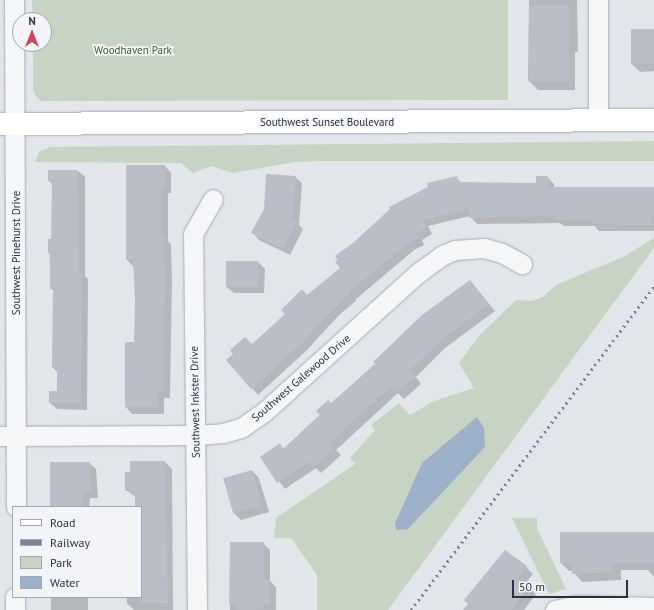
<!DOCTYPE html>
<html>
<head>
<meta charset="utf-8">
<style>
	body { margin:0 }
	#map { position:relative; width:654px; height:610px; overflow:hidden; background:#e2e5ea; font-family:"PT Sans",sans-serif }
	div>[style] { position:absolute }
	.green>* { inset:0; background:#c7d4c3 }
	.water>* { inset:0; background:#9db2ca }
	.shadow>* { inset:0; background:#0003; transform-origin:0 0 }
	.building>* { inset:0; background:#b9bec7; transform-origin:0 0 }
	.roads { filter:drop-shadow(0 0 1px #a7acb4) drop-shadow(0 0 1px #a7acb4) }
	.minor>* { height:19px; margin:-9.5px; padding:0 9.5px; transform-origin:9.5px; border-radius:9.5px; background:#f5f6f8 }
	.major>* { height:22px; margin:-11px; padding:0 11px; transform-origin:11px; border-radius:11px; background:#fff }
	.rail>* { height:3px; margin-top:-1.5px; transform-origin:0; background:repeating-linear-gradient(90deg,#7b8494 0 2px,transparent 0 6px) }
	span { translate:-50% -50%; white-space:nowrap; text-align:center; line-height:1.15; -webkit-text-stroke:3.5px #f2f4f7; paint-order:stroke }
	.park-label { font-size:11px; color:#3e5e37 }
	.street-label { font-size:11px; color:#2a3242 }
	.legend { position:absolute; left:12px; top:506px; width:130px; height:92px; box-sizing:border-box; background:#f2f4f7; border:1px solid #a2a6af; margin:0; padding:5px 7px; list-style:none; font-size:12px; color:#2a3242 }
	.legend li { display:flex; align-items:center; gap:8px; height:20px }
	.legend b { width:20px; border:1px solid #a2a6af }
	.north { position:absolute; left:12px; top:12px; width:40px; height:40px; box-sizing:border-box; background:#f2f4f7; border:1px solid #a2a6af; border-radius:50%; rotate:0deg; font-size:11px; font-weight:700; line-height:16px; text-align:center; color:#2a3242 }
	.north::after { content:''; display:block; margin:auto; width:14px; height:18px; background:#cd4959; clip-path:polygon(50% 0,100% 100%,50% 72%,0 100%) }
	.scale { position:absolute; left:512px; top:580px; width:116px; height:18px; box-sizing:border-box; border:2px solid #2a3242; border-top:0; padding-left:5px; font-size:12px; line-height:14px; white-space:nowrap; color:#2a3242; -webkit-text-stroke:3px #f2f4f7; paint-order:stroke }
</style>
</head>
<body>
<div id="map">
	<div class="green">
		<div style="clip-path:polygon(32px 0,508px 0,508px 100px,42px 101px,37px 98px,33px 89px,33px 44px,44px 44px,44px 20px,33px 20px)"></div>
		<div style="clip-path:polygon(654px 141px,654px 161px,320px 161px,295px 162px,233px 173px,211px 166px,193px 173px,181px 163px,35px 162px,39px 152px,50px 147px)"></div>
		<div style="clip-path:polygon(654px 238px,654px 248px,388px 610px,317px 610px,317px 575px,291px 538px,274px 538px,276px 518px,355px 464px,350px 458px,375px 430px,371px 425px,399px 403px,410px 415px,434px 401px,474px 388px,459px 363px,478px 337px,516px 300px,532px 301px,543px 297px,556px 285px,623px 257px)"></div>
		<div style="clip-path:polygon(512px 518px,537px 518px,537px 528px,566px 589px,549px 594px)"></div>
	</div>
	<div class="water">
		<div style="clip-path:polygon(477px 417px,484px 428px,485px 447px,408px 529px,396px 530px,395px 523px,422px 463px)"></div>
	</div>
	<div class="shadow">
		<div style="clip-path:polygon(529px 0,577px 0,578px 52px,575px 52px,575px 90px,538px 90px,528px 80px)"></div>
		<div style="clip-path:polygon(654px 30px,654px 71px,640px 72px,632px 64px)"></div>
		<div style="clip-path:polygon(165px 166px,171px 173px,171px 193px,168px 193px,168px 241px,171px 244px,172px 280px,170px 398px,164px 398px,164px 414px,132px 414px,126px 407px,135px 343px,136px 300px,134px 267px,127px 260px)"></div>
		<div style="clip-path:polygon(78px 171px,85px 177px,85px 276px,88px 279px,87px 410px,57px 409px,50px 403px,58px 392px,58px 373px,53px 367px,54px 291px,51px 288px,49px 240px,52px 240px,53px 185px,49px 181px)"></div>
		<div style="clip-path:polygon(295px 177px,302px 183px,299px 225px,303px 229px,290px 255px,259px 240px,253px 233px)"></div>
		<div style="clip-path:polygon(547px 177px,554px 184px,554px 188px,654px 188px,654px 231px,599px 231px,595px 226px,564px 226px,560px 223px,477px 224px,470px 216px,428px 226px,432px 234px,422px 240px,424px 245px,414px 250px,355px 300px,356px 301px,340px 314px,307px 350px,258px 395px,228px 360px,252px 345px,307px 296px,456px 178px,462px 183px,537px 184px)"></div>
		<div style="clip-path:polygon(258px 262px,265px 269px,264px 293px,234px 293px,227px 287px)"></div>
		<div style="clip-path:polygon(470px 281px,495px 311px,445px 348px,416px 377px,421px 384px,404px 399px,398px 393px,336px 450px,341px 455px,321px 473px,316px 468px,285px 489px,261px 457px,279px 445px,284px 449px,331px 404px)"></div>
		<div style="clip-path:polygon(165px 462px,172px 469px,173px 610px,134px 610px,127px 603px,127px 597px,141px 597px,141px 507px,136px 507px,136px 497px,126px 490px,131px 473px)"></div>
		<div style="clip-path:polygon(89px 463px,96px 469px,98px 498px,90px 498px,89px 507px,51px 507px)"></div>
		<div style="clip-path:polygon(252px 471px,259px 478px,269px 512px,241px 520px,234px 513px)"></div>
		<div style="clip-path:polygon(654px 534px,654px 577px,648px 570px,621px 570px,621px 580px,582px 582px,573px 571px,569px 571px,561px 563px)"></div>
		<div style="clip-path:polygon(231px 543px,264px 544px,270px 550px,270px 581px,276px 587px,276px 610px,230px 610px)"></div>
		<div style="clip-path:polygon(526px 567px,533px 574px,525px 584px,536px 594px,524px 610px,465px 610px)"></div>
		<div style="left:51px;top:597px;width:37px;height:13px"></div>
	</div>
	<div class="building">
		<div style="left:529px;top:6px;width:40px;height:75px"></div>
		<div style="left:631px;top:29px;width:23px;height:35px"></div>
		<div style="clip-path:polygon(126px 165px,165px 165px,165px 187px,161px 187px,161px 236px,164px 236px,165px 273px,164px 391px,158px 391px,158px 407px,125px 407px,125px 342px,134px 342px,135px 300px,133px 260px,126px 260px)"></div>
		<div style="clip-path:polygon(48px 170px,78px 170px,79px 272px,82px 272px,81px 403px,49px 403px,49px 391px,57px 391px,57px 368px,52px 368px,53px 289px,50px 289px,50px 253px,48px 253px,48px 239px,51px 239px,52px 181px,48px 181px)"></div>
		<div style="clip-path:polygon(266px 174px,296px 176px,293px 219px,297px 221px,283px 249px,251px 233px,264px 209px)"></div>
		<div style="clip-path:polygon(457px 176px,458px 182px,536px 183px,536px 176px,548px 176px,548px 187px,654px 187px,654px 216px,652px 216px,652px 225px,592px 224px,592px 220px,556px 220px,556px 216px,469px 218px,469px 209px,422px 220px,426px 228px,416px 233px,418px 238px,407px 244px,349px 292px,350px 294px,334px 308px,301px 344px,251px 389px,226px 360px,233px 354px,230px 350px,245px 337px,252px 344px,285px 314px,281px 310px,302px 289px,307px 295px,340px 268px,335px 262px,338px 260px,335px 256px,353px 243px,390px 209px,389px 207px,428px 187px,427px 183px)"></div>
		<div style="left:226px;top:261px;width:32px;height:26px"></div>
		<div style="clip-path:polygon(470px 280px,489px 304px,439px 342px,410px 370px,416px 376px,397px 392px,391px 387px,356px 418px,330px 443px,335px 448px,314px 467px,309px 462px,277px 483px,260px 457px,280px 443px,283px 449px,320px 415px,316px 411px,328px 400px,331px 403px,375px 364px,373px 362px,422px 315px)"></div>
		<div style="clip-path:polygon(130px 461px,165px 461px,168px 603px,141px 603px,141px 507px,135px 507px,135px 491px,125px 491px,125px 472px,130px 472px)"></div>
		<div style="clip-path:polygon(50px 462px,89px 462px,92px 492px,83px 492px,83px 507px,50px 507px)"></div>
		<div style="left:252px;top:470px;width:37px;height:30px;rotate:74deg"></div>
		<div style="clip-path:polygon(560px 532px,654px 532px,654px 563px,613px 563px,613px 572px,572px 574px,572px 563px,560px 563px)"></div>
		<div style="clip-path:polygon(230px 542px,264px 542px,264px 579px,270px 579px,270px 604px,263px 604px,263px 609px,236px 609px,236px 604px,229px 604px)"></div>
		<div style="clip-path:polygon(505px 550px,527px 566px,518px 578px,530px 586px,512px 610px,463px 610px,468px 604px,464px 600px)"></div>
	</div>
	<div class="roads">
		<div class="minor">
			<div style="left:14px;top:0;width:507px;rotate:89.77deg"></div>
			<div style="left:598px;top:120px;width:120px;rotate:-90deg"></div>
			<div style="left:0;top:436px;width:196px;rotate:-0.3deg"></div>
			<div style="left:196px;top:435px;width:27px;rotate:-4deg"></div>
			<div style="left:223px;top:433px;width:19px;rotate:-16deg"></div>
			<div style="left:241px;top:428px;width:28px;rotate:-35deg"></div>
			<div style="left:264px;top:412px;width:207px;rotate:-42.1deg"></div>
			<div style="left:418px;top:273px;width:31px;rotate:-36deg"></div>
			<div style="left:443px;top:255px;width:13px;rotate:-23deg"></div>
			<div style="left:455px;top:250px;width:29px;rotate:-4deg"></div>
			<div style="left:484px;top:248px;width:19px;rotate:16deg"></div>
			<div style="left:502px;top:253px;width:23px;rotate:29deg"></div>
			<div style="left:15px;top:610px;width:13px;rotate:-90deg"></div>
			<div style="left:197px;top:610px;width:376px;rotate:-90.6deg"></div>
			<div style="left:193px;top:234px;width:40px;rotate:-60.3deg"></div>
			<div style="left:555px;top:610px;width:21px;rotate:-14deg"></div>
			<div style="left:575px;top:605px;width:79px;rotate:1.5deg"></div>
		</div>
		<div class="major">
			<div style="left:0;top:124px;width:654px;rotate:-0.35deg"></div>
		</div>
	</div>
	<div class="rail">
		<div style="left:411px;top:610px;width:405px;rotate:-53.1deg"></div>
	</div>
	<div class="park-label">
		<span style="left:133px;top:50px">Woodhaven Park</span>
	</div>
	<div class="street-label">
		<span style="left:327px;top:122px">Southwest Sunset Boulevard</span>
		<span style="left:16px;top:253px;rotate:-90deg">Southwest Pinehurst Drive</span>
		<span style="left:301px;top:378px;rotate:-41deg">Southwest Galewood Drive</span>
		<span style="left:195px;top:402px;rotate:-91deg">Southwest Inkster Drive</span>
	</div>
	<ul class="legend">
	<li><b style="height:5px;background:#fff"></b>Road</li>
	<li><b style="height:5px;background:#7b8494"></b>Railway</li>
	<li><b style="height:11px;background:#c7d4c3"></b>Park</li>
	<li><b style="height:11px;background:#9db2ca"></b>Water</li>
	</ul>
	<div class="north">N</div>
	<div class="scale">50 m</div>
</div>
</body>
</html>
